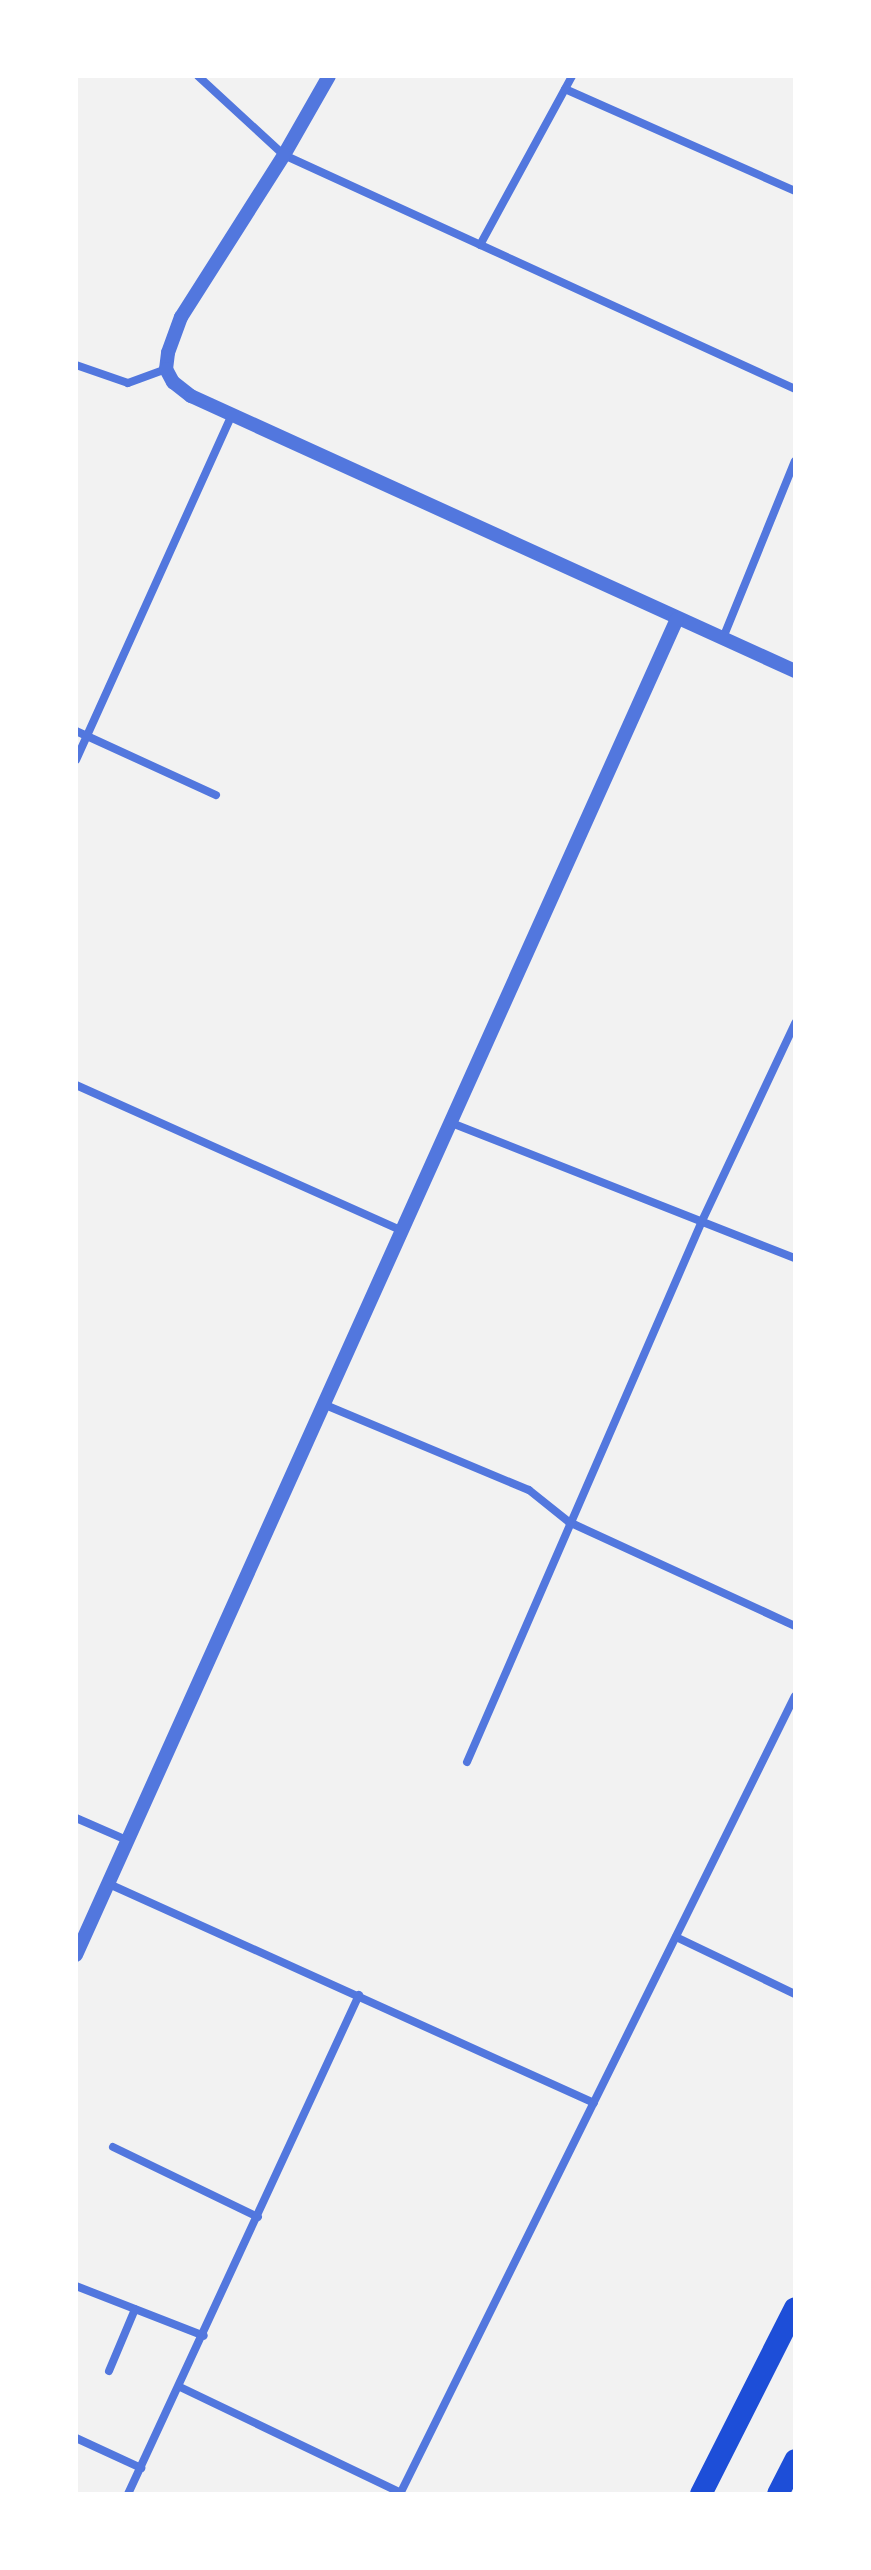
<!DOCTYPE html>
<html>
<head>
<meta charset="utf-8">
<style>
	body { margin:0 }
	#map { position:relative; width:871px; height:2570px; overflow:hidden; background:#f2f2f2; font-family:Quicksand,sans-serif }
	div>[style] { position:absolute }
	.minor>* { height:8px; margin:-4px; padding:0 4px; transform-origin:4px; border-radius:4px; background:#5277de }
	.tertiary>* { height:14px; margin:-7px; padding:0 7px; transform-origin:7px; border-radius:7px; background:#5277de }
	.trunk>* { height:22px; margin:-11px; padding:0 11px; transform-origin:11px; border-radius:11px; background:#1d4ed8 }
	span { translate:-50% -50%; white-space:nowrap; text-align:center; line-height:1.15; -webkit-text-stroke:8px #fff; paint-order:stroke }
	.frame { position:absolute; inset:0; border:78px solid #fff; pointer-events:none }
</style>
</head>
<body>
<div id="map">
	<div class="minor">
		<div style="left:198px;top:76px;width:117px;rotate:42.6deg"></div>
		<div style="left:284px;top:155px;width:562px;rotate:24.6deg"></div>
		<div style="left:565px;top:89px;width:252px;rotate:23.9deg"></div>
		<div style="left:480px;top:245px;width:192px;rotate:-61.4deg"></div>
		<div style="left:76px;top:365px;width:55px;rotate:19.1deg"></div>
		<div style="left:128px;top:383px;width:40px;rotate:-20.2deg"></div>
		<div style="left:723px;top:638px;width:191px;rotate:-67.9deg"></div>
		<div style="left:76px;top:731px;width:154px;rotate:24.6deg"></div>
		<div style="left:76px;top:760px;width:381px;rotate:-65.7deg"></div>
		<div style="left:76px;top:1085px;width:355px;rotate:24.1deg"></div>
		<div style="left:449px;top:1122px;width:372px;rotate:21.5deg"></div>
		<div style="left:323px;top:1404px;width:223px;rotate:22.7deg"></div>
		<div style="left:529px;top:1490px;width:51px;rotate:38.7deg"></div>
		<div style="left:569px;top:1522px;width:249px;rotate:24.7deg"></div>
		<div style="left:467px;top:1762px;width:590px;rotate:-66.52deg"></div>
		<div style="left:702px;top:1221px;width:219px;rotate:-64.8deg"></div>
		<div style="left:76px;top:1818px;width:58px;rotate:23.5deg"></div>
		<div style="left:109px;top:1884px;width:532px;rotate:24.3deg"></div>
		<div style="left:676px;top:1937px;width:132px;rotate:25.6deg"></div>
		<div style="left:113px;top:2147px;width:161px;rotate:25.8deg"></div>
		<div style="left:76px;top:2286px;width:137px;rotate:21.3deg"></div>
		<div style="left:109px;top:2371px;width:67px;rotate:-67.2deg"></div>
		<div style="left:180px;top:2387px;width:245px;rotate:25.6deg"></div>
		<div style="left:76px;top:2438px;width:72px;rotate:24.8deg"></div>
		<div style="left:128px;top:2494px;width:550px;rotate:-65.16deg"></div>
		<div style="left:400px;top:2494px;width:890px;rotate:-63.67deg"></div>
	</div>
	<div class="tertiary">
		<div style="left:329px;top:76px;width:91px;rotate:119.7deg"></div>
		<div style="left:284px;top:155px;width:192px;rotate:122.4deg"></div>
		<div style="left:181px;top:317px;width:38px;rotate:110deg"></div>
		<div style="left:168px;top:353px;width:16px;rotate:97deg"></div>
		<div style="left:166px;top:369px;width:15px;rotate:62deg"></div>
		<div style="left:173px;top:382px;width:23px;rotate:38deg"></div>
		<div style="left:191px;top:396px;width:664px;rotate:24.48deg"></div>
		<div style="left:76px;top:1955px;width:1465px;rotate:-65.78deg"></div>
	</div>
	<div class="trunk">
		<div style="left:701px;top:2494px;width:208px;rotate:-63.2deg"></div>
		<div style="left:778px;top:2494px;width:38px;rotate:-63deg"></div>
	</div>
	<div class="frame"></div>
</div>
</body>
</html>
